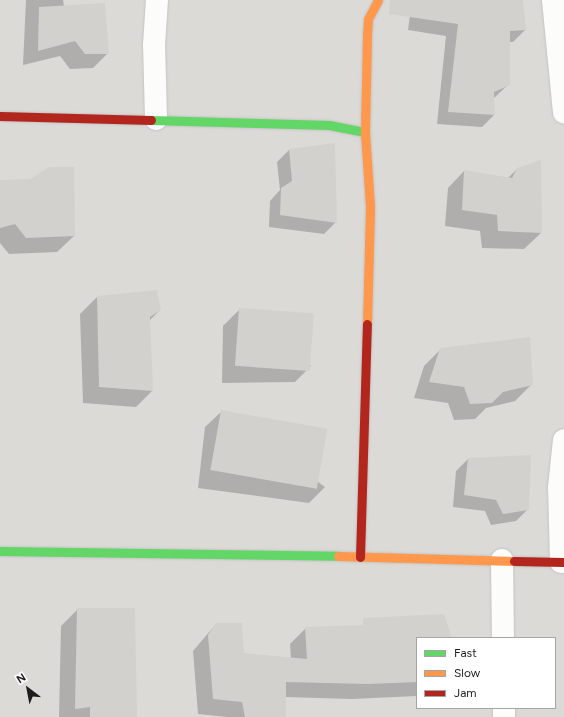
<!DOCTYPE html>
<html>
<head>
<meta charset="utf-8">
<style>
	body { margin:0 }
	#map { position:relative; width:564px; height:717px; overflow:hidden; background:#ecebe6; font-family:Figtree,sans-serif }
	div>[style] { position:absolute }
	.residential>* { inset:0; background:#dbdad7 }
	.shadow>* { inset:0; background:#0003 }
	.building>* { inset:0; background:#d3d1cd; transform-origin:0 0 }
	.roads { filter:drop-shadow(0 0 1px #c4c4c2) drop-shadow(0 0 1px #c4c4c2) }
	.street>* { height:22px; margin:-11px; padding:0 11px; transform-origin:11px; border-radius:11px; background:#fcfcfb }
	.fast>* { height:9px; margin:-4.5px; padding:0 4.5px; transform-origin:4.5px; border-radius:4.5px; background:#63d668 }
	.slow>* { height:9px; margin:-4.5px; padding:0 4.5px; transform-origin:4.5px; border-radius:4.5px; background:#ff974d }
	.jam>* { height:9px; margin:-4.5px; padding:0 4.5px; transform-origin:4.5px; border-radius:4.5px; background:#b3261e }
	span { translate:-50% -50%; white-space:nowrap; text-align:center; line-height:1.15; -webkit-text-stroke:4px #fff; paint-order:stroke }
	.legend { position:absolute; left:416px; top:637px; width:140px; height:72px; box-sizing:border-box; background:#fff; border:1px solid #a5a5a5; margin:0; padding:5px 7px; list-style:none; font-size:12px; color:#1d1d1d }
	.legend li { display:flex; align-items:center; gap:8px; height:20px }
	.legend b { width:20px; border:1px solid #a5a5a5 }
	.north { position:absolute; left:8px; top:669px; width:40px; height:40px; -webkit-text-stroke:3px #fff; paint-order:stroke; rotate:328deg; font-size:11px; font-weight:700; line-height:16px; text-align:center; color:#1d1d1d }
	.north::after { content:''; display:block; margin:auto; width:14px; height:18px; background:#1d1d1d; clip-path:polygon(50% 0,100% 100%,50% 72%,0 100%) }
</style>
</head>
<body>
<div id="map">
	<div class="residential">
		<div style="clip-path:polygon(evenodd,0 0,564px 0,564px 717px,0 717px,0 0,417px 638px,555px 638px,555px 708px,417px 708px,417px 638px)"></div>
	</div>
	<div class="shadow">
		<div style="clip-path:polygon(26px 0,63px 0,64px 6px,108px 53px,93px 68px,70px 69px,60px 56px,23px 65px)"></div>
		<div style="clip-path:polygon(412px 0,522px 0,525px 30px,513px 42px,509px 42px,509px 84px,494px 98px,494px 115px,482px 127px,437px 124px,446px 36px,408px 30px)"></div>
		<div style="clip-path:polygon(334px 144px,336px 222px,324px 234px,269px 227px,270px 201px,280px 190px,277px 162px,289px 150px)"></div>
		<div style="clip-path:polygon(517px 169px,541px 233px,524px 249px,482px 248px,480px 231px,445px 226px,448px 188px,464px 171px,508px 178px)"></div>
		<div style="clip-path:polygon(30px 180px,74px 236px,57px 252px,9px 254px,0 243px,0 181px)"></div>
		<div style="clip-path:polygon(97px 297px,160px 310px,149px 321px,152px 391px,136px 407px,83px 403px,80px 314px)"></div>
		<div style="clip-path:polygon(240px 309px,311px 366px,295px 382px,222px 383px,223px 326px)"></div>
		<div style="clip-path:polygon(441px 349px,532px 384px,515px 401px,486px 408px,475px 419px,454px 420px,448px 403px,414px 398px,424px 366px)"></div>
		<div style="clip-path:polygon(222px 411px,325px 487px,309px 503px,198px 488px,205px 427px)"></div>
		<div style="clip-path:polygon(468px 459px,528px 509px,516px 521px,491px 525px,485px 511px,453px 507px,456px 471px)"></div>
		<div style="clip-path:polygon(78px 609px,120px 717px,59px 717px,61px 626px)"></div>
		<div style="clip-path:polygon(216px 624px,244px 654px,291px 659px,290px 644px,306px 628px,453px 638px,417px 638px,417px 696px,352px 699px,285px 697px,285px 717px,227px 717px,198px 714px,193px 651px)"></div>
	</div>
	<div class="building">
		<div style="clip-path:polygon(390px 0,523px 0,526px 30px,510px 31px,510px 85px,494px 92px,495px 115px,448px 112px,458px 24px,389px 14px)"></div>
		<div style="clip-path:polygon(105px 3px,109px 54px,85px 54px,75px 41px,38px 51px,39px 7px)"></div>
		<div style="clip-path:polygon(335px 143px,337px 223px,280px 215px,281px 188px,292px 181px,289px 149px)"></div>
		<div style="clip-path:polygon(541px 160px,542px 233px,498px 231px,497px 215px,462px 210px,464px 170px,512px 178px,517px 168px)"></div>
		<div style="clip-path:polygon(49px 167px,74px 167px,75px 236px,26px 238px,15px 224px,0 228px,0 180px,30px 179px)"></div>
		<div style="clip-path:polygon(157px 290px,161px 310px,150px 317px,153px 391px,99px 387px,97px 296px)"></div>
		<div style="left:239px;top:308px;width:75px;height:58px;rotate:4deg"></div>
		<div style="clip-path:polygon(530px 337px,533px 385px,503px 392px,492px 403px,470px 404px,464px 387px,429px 382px,440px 348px)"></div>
		<div style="left:221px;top:410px;width:108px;height:61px;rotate:10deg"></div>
		<div style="clip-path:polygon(531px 455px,529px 510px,503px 514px,496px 500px,464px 495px,468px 458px)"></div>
		<div style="clip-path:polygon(77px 608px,135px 608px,137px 717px,90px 717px,90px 707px,75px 709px)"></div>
		<div style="clip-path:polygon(444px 614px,452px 638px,417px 638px,417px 682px,368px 684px,286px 682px,286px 717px,245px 717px,242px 702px,213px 699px,208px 635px,216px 623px,242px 623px,244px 653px,307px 659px,305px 627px,363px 625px,363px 618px)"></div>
	</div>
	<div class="roads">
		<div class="street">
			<div style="left:553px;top:0;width:113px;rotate:84.4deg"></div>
			<div style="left:156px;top:119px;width:74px;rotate:-91.5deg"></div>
			<div style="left:154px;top:45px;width:45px;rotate:-86.2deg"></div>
			<div style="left:502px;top:560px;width:78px;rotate:89.3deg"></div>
			<div style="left:561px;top:562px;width:74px;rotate:-91.5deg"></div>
			<div style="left:559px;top:488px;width:48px;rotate:-84.1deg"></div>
			<div style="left:504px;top:708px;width:9px;rotate:90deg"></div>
		</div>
		<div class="fast">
			<div style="left:151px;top:120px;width:178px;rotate:1.6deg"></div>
			<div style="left:329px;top:125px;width:37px;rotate:11deg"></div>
			<div style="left:0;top:551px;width:338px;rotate:0.8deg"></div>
		</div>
		<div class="slow">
			<div style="left:367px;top:324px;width:118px;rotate:-88.5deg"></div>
			<div style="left:370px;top:206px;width:74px;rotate:-93.9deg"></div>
			<div style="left:365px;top:132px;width:98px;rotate:-88.8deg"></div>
			<div style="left:367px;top:34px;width:15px;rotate:-86deg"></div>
			<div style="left:368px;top:19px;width:21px;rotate:-62deg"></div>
			<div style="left:338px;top:556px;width:176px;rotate:1.6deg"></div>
		</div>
		<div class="jam">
			<div style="left:0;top:116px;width:151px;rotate:1.5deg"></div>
			<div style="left:360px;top:557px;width:233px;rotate:-88.3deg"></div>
			<div style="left:514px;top:561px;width:50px;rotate:1.1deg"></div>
		</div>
	</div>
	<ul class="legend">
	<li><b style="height:5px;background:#63d668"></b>Fast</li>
	<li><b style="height:5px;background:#ff974d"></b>Slow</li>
	<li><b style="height:5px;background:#b3261e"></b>Jam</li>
	</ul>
	<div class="north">N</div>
</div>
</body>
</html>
